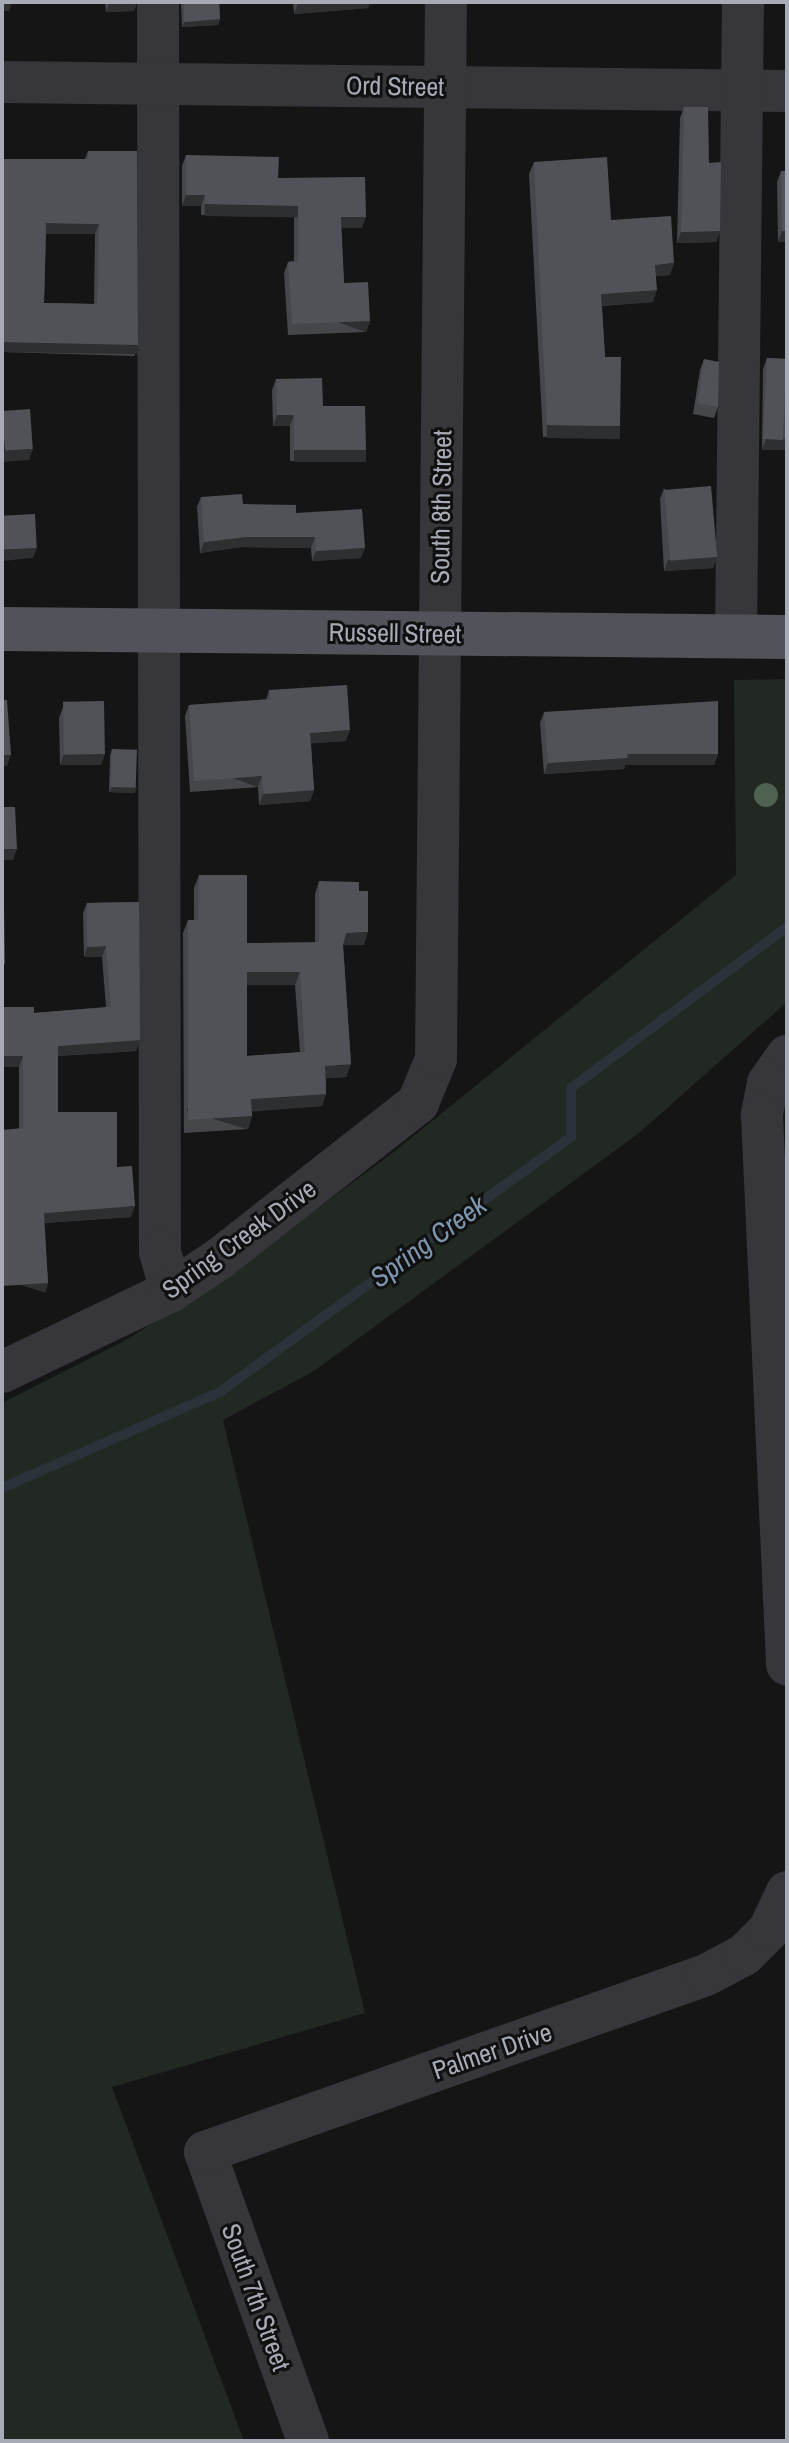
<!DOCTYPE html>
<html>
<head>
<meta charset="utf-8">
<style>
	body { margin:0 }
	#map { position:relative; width:789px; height:2443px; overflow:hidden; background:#151516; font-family:"Archivo Narrow",sans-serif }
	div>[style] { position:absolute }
	.green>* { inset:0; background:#212922 }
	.stream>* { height:10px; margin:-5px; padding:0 5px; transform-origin:5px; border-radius:5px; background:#2b323a }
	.minor>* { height:42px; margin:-21px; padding:0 21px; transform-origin:21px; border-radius:21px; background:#36363b }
	.major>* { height:44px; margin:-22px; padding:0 22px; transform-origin:22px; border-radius:22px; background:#52535a }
	.trees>* { width:24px; height:24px; margin:-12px; border-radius:50%; background:#4f6151 }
	.wall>* { inset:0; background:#46474b }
	.shaded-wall>* { inset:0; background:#2e2f31; transform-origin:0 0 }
	.building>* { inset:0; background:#515257; transform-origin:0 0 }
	span { translate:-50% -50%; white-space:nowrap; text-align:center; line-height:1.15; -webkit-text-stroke:6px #101011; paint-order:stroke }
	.street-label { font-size:26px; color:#a7abb6 }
	.water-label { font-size:28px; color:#7f96b0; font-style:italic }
	.frame { position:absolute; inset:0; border:4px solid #a7abb6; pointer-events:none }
</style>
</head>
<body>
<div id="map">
	<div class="green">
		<div style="clip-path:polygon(787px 679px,787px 1002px,639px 1133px,314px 1371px,223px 1420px,365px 2013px,112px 2087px,244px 2441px,2px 2441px,2px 1403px,124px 1341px,216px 1284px,395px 1151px,736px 875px,734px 680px)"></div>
	</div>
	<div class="stream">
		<div style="left:2px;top:1488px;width:238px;rotate:-23.8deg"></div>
		<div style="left:220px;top:1392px;width:434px;rotate:-36deg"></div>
		<div style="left:571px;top:1137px;width:49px;rotate:-90deg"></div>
		<div style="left:571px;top:1088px;width:269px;rotate:-36.7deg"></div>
	</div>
	<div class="minor">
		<div style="left:158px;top:2px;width:1250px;rotate:89.91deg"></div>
		<div style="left:160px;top:1252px;width:41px;rotate:74.2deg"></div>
		<div style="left:2px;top:82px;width:785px;rotate:0.66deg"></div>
		<div style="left:736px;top:636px;width:634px;rotate:-89.37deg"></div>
		<div style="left:787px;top:1056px;width:33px;rotate:125deg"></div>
		<div style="left:768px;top:1083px;width:33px;rotate:101deg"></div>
		<div style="left:762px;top:1115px;width:550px;rotate:87.39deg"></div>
		<div style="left:2px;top:1372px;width:187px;rotate:-25.6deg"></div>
		<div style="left:171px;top:1291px;width:58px;rotate:-33.7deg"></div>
		<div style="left:219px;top:1259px;width:253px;rotate:-38.1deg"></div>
		<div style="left:418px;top:1103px;width:48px;rotate:-67.8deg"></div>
		<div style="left:436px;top:1059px;width:1057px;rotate:-89.46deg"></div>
		<div style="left:308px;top:2441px;width:307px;rotate:-109.6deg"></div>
		<div style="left:205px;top:2152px;width:531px;rotate:-19.46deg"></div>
		<div style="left:706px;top:1975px;width:43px;rotate:-27.8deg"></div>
		<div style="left:744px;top:1955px;width:35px;rotate:-45deg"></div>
		<div style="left:769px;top:1930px;width:42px;rotate:-64.7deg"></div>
	</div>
	<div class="major">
		<div style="left:2px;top:629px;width:785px;rotate:0.58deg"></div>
	</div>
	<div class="trees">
		<div style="left:766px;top:795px"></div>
	</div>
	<div class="wall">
		<div style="clip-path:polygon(105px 2px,137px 2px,134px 11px,106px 12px)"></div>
		<div style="clip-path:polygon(181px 2px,219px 2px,220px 19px,218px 25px,182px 27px)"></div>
		<div style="clip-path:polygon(293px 2px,370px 2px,368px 8px,294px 14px)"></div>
		<div style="clip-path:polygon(684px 107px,709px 163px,720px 231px,716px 242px,677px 243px,680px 118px)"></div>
		<div style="clip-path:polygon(evenodd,88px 151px,135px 356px,2px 352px,2px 159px,85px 159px,88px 151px,46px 234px,95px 234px,94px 304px,44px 303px,46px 234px)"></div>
		<div style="clip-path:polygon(186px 155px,278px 178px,362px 228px,341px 228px,344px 283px,370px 321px,366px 332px,288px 335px,284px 273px,288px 262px,294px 261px,294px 217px,201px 215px,201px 206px,182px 206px,182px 166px)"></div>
		<div style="clip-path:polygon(534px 162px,611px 220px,670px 275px,656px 276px,653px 302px,602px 306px,605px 357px,615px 438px,543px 437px,529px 174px)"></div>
		<div style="clip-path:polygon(781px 171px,787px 171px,787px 242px,778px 242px,777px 182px)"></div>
		<div style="clip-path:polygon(767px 358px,787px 359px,787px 450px,762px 450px,763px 369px)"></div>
		<div style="clip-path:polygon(704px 359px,718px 407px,714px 418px,693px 414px,700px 370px)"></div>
		<div style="clip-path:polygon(276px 379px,323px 406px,366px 450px,362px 461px,290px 461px,290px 426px,273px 426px,272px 390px)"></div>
		<div style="clip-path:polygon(664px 488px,717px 557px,713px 568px,664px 571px,660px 499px)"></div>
		<div style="clip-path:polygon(201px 497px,296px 513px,361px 558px,312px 561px,311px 548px,241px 547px,200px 553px,197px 507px)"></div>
		<div style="clip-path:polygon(269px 690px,346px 741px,311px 743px,314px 790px,310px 801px,259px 805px,258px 787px,190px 792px,185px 716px,189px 705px,266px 700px)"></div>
		<div style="clip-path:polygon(63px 707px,101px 765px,60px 765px,59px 718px)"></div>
		<div style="clip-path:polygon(544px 712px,718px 754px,714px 765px,625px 765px,624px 769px,544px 774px,540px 723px)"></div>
		<div style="clip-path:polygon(112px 749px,135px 793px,109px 792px,110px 755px)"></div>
		<div style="clip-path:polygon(evenodd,199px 875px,247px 943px,315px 943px,315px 894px,319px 881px,364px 945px,343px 945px,351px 1064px,346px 1077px,326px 1078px,326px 1094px,322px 1106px,252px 1111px,252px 1116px,248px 1129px,184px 1133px,183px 933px,188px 920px,194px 920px,194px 888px,199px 875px,247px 985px,295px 985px,300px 1052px,247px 1056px,247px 985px)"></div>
		<div style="clip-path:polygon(139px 902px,140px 1040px,136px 1051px,58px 1056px,58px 1112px,117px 1167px,131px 1217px,44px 1223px,48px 1283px,45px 1293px,19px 1128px,19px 1067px,2px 1067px,34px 1013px,106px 1007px,102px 957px,84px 957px,83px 913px,87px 903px)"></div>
	</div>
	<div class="shaded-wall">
		<div style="clip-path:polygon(2px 2px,12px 2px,9px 11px,2px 11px)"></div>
		<div style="clip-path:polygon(110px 2px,137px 2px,134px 11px,106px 12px)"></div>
		<div style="clip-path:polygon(306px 2px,370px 2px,368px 8px,294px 14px,298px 3px)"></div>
		<div style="clip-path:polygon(220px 19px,218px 25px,182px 27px,184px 22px)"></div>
		<div style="clip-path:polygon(186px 195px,205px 195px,201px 206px,182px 206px)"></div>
		<div style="left:205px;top:204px;width:93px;height:12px;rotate:1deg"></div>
		<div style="clip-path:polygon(341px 217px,366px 217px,362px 228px,337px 228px)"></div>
		<div style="clip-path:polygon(46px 223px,99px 224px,95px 234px,43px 234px)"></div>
		<div style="clip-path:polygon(720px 231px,716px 242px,677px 243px,681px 232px)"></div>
		<div style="clip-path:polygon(782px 231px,787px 231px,787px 242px,778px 242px)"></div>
		<div style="clip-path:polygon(674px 263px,670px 275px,651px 277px,655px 265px)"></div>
		<div style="clip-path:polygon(657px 290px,653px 302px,596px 306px,601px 294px)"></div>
		<div style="left:370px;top:321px;width:12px;height:78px;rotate:110deg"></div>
		<div style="left:2px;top:342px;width:136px;height:10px;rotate:1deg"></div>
		<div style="clip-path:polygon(277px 415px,294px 415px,290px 426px,273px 426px)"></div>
		<div style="left:547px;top:425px;width:73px;height:13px;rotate:1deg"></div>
		<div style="clip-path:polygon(766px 439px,787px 439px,787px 450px,762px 450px)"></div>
		<div style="clip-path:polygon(33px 449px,29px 460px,2px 462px,2px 451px)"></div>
		<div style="left:294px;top:450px;width:72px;height:12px"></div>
		<div style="clip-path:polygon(245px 537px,315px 537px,311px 548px,241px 547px,200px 553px,204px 542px)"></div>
		<div style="clip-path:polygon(37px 548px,33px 558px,2px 561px,2px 550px)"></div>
		<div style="clip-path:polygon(365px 548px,361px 558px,312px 561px,316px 551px)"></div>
		<div style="clip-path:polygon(717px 557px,713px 568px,664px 571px,668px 560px)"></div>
		<div style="clip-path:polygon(350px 730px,346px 741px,306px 744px,310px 733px)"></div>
		<div style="clip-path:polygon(64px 754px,105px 754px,101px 765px,60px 765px)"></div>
		<div style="clip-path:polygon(627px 754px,718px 754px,714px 765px,625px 765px,624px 769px,544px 774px,548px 763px)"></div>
		<div style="clip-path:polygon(2px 755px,11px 755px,7px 766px,2px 766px)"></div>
		<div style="left:262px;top:776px;width:12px;height:68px;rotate:110deg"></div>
		<div style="clip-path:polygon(112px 787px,137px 787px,135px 793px,109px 792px)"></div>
		<div style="clip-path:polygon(314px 790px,310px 801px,259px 805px,263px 794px)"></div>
		<div style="clip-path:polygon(3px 849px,17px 849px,13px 860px,2px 860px)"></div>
		<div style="clip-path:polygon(368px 932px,364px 945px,341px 945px,346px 933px)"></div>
		<div style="clip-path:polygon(106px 946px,102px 957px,84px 957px,87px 947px)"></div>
		<div style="clip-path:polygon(247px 972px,300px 972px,295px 985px,242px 985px)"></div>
		<div style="clip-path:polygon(140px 1040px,136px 1051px,54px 1056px,58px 1046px)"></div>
		<div style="clip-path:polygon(2px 1056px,23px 1056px,19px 1067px,2px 1067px)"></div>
		<div style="clip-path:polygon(351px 1064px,346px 1077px,320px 1079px,325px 1066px)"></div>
		<div style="clip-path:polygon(326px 1094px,322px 1106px,247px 1112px,251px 1099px)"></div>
		<div style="left:252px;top:1116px;width:14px;height:64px;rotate:107deg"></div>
		<div style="clip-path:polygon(135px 1206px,131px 1217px,40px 1223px,44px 1213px)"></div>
		<div style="left:48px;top:1283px;width:10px;height:46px;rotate:107deg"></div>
	</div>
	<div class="building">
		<div style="clip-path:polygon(184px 2px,219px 2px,220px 19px,184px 22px)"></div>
		<div style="clip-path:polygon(684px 107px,708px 107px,709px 163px,721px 162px,720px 231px,681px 232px)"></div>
		<div style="clip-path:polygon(evenodd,88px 151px,137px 151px,138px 345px,2px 342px,2px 159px,88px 159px,88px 151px,46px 223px,99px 224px,97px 304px,44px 303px,46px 223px)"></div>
		<div style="clip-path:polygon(186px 155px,279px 157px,278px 178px,365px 177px,366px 217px,341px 217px,344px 283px,368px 282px,370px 321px,292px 324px,288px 262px,298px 261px,298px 206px,205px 204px,205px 195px,186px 195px)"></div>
		<div style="clip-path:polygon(607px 157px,611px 220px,671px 216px,674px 263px,655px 265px,657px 290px,601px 294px,605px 357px,621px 357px,620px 426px,547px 425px,534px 162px)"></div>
		<div style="clip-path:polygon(781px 171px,787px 171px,787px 231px,782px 231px)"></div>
		<div style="left:767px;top:358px;width:20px;height:81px;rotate:3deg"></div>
		<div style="clip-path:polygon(704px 359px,719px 362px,718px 407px,697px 403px)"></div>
		<div style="clip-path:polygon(322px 378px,323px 406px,365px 406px,366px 450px,294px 450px,294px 415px,277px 415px,276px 379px)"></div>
		<div style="left:30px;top:409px;width:40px;height:28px;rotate:86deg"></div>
		<div style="left:711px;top:486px;width:71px;height:47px;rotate:85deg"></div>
		<div style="clip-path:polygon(242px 494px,243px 504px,296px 505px,296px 513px,362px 509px,365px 548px,316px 551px,315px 537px,245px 537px,204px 542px,201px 497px)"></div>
		<div style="left:35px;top:514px;width:34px;height:33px;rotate:87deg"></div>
		<div style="clip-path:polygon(347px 685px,350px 730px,310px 733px,314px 790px,263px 794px,262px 776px,194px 781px,189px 705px,270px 699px,269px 690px)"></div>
		<div style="clip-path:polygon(2px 700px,7px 700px,11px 755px,2px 755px)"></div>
		<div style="left:104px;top:701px;width:53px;height:41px;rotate:89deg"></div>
		<div style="clip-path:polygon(718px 701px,718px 754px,627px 754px,628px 758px,548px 763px,544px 712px)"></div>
		<div style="left:112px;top:749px;width:25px;height:38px;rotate:2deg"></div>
		<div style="clip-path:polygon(2px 807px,15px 807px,17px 849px,3px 849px,5px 964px,2px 965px)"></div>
		<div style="clip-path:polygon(evenodd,199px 875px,247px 875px,247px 943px,319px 942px,319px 881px,359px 882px,359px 891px,368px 891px,368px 932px,346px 933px,343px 945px,351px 1064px,325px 1066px,326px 1094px,251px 1099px,252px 1116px,188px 1120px,188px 920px,198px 920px,199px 875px,247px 972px,300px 972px,305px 1052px,247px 1056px,247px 972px)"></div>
		<div style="clip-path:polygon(139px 902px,140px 1040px,58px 1046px,58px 1112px,117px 1112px,117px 1167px,132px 1166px,135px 1206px,44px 1213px,48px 1283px,2px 1286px,2px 1130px,23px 1128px,23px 1056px,2px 1056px,2px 1007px,34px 1007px,34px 1013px,111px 1007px,106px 946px,87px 947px,87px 903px)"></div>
	</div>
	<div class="street-label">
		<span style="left:395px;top:86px;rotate:1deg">Ord Street</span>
		<span style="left:441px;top:507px;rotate:-89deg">South 8th Street</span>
		<span style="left:395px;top:633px;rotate:1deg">Russell Street</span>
		<span style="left:239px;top:1239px;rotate:-36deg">Spring Creek Drive</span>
		<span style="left:492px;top:2051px;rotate:-19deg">Palmer Drive</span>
		<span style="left:256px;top:2297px;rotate:70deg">South 7th Street</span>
	</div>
	<div class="water-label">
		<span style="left:428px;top:1241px;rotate:-36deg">Spring Creek</span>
	</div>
	<div class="frame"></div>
</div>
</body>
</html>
